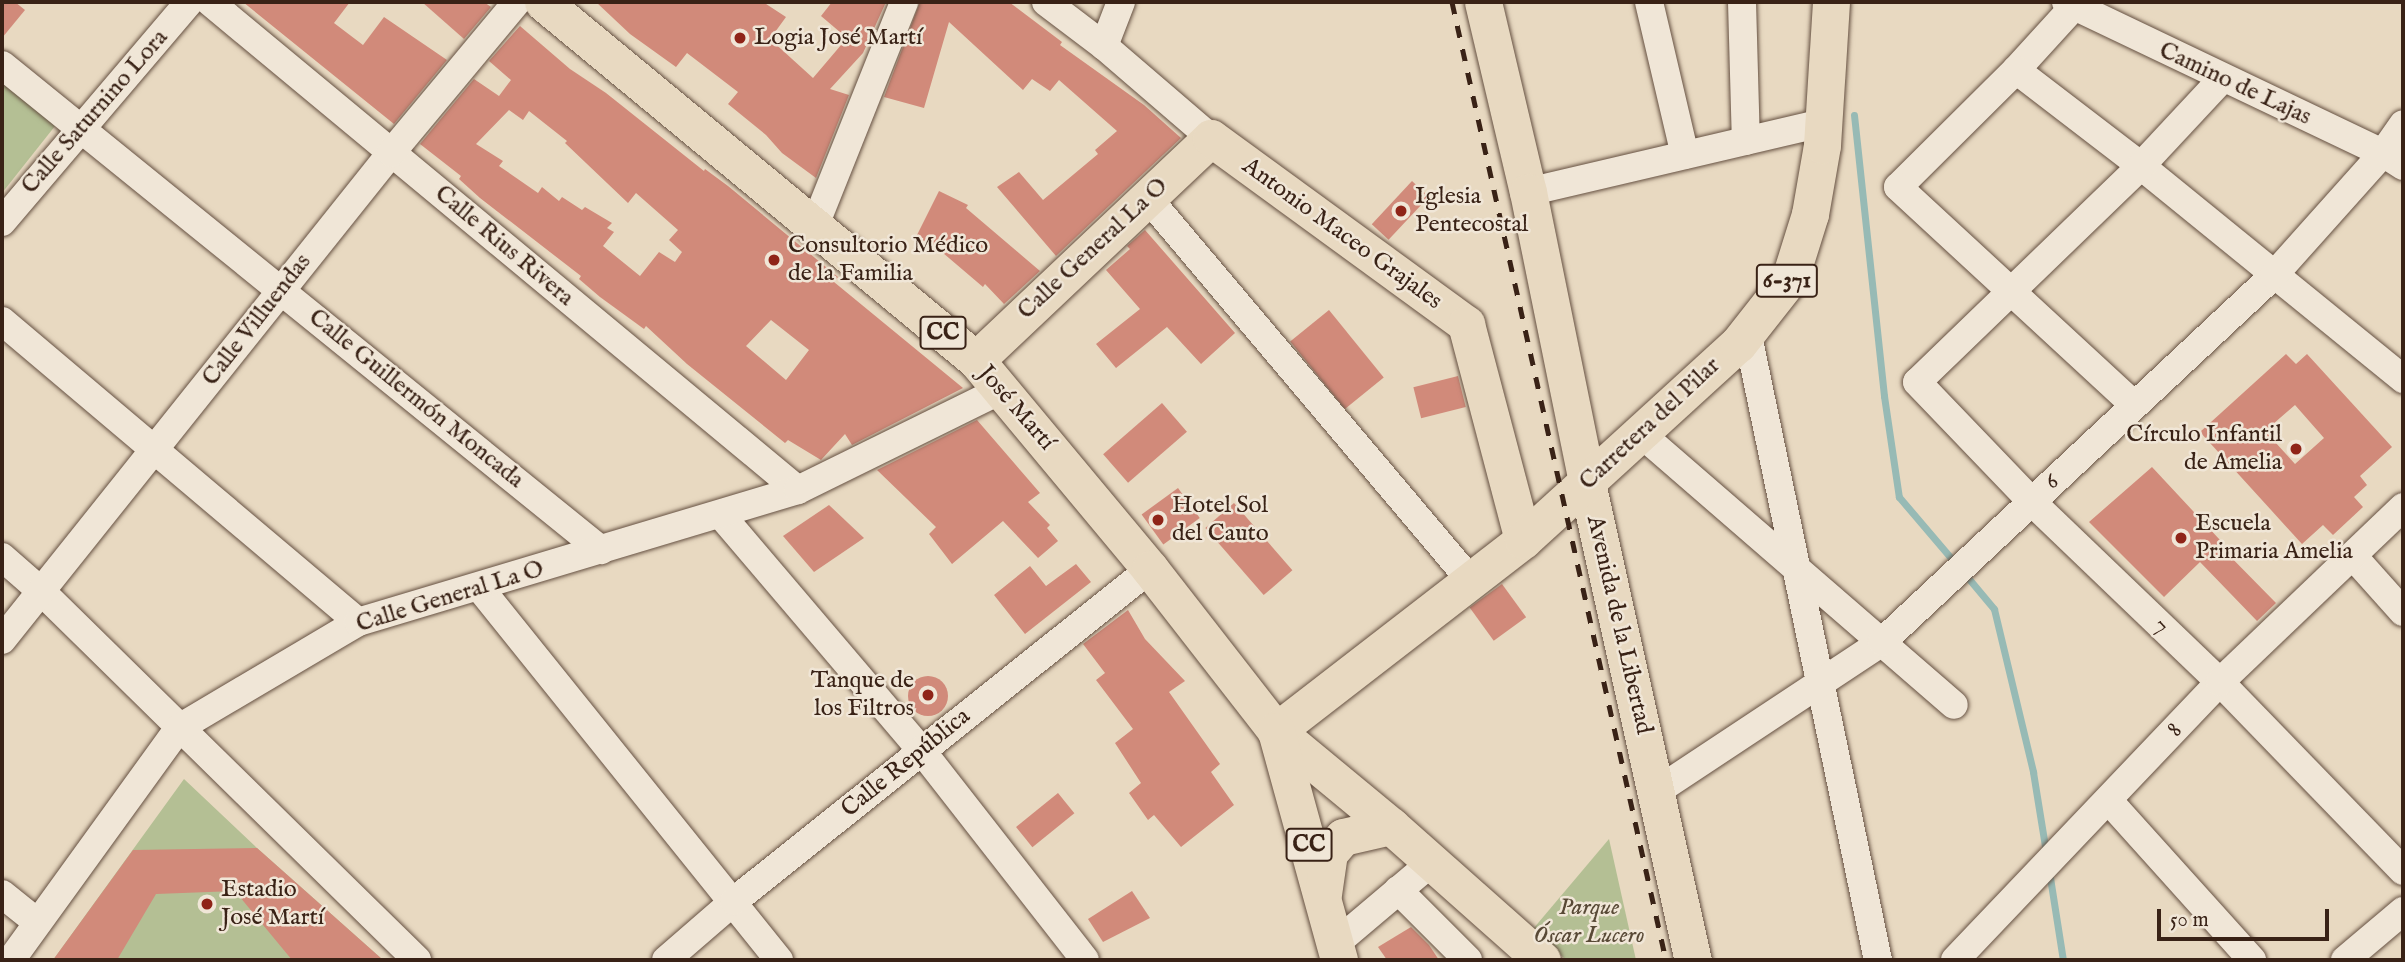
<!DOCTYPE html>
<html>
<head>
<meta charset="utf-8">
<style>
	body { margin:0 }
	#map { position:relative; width:2405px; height:962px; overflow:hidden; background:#e8d9c1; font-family:"IM FELL English",serif }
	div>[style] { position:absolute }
	.green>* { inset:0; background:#b4bf94 }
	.stream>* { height:7px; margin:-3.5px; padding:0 3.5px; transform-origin:3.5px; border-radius:3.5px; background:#97bab5 }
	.building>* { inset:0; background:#d18a7a; transform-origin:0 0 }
	.round { border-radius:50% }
	.roads { filter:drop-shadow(0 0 2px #655041) drop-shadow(0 0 2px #655041) }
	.minor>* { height:28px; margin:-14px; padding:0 14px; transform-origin:14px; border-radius:14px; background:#f0e6d7 }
	.major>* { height:37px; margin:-18.5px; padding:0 18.5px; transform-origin:18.5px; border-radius:18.5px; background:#e8d9c1 }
	.rail>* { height:5px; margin-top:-2.5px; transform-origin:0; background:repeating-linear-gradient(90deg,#392216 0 12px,transparent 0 24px) }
	.dots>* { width:19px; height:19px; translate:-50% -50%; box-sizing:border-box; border:4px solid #f0e6d7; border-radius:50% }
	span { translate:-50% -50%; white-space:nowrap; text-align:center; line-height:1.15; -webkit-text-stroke:5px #f0e6d7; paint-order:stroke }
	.shield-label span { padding:2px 5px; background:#f0e6d7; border:2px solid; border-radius:5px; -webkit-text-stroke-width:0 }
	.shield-label { font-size:23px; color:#392216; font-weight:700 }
	.poi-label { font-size:24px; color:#392216 }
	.left { translate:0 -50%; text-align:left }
	.right { translate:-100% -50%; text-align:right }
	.street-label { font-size:24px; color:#392216 }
	.park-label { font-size:24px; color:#584936; font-style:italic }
	.frame { position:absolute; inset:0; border:4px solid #392216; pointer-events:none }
	.scale { position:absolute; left:2157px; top:909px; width:172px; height:32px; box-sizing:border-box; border:4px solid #392216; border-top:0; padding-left:9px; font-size:21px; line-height:24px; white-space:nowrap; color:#392216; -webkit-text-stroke:5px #f0e6d7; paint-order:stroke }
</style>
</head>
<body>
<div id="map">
	<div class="green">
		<div style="clip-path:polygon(2px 76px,59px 121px,2px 193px)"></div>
		<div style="clip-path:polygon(184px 779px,257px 848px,383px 960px,53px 960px)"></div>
		<div style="clip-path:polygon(1609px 839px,1636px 960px,1566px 960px,1533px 929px)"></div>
	</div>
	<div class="stream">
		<div style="left:1854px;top:115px;width:283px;rotate:83.9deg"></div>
		<div style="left:1884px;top:396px;width:102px;rotate:81.6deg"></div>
		<div style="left:1899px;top:497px;width:88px;rotate:49.6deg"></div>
		<div style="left:1964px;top:573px;width:47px;rotate:50.2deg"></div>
		<div style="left:1994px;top:609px;width:168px;rotate:76.5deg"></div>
		<div style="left:2033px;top:772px;width:81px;rotate:80.8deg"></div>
		<div style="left:2049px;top:871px;width:90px;rotate:81.1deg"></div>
	</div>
	<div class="building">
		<div style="clip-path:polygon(2px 2px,15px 2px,25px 10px,2px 38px)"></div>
		<div style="clip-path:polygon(243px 2px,350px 2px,334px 23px,363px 45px,384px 17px,447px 60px,394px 124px)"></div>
		<div style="clip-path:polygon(422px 2px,484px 2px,491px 7px,464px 39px)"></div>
		<div style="clip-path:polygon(596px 2px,763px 2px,786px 17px,770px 39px,813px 78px,847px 38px,821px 16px,832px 2px,886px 2px,863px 53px,830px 89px,849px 95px,816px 178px,782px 153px,766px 135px,728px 104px,738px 92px,687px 53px,676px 67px,630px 34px)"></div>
		<div style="clip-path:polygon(920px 2px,1009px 2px,1062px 42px,1060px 45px,1144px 105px,1181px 138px,1056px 256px,997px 187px,1019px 172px,1043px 200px,1098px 154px,1095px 150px,1117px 131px,1059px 80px,1050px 91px,1032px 79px,1023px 90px,949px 22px,924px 108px,884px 97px)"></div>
		<div style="clip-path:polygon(evenodd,520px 26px,570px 69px,606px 93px,704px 171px,705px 169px,728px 186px,838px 277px,834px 282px,963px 388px,852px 445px,845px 434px,821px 460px,788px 440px,785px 443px,687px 364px,646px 326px,644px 329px,600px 297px,579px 279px,581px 276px,480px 198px,459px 179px,461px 176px,420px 144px,474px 79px,499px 96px,511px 80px,489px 61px,520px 26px,509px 110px,523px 120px,529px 111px,567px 141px,565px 143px,628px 203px,636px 193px,678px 230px,669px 240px,682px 252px,675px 262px,659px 252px,640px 276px,603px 246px,614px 232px,607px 228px,612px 223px,585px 207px,582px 210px,562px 197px,559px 201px,542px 187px,538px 193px,499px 166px,503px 161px,476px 144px,509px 110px,520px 26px,771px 320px,809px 350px,786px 380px,746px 346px,771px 320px)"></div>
		<div style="left:1412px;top:181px;width:23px;height:59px;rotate:43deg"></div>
		<div style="clip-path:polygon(939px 191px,968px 205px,966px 208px,1040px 271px,1004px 304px,985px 284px,983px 287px,936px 247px,916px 237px)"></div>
		<div style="clip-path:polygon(1145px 230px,1235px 333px,1201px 364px,1167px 327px,1116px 368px,1096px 344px,1140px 309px,1106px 270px,1130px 249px,1127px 246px)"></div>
		<div style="left:1329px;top:310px;width:87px;height:50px;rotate:51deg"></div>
		<div style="clip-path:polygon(evenodd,2286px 354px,2296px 364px,2307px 354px,2392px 447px,2360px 476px,2367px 485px,2354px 497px,2363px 507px,2333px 535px,2323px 525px,2302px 544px,2200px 432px,2286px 354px,2295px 405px,2324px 438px,2295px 464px,2265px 431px,2295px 405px)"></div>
		<div style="left:1458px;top:376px;width:32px;height:46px;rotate:76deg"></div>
		<div style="left:1162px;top:403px;width:38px;height:78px;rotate:49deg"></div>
		<div style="clip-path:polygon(977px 420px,1040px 493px,1028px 502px,1050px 525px,1047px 528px,1058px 541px,1038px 558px,1003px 521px,952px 564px,929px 534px,936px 527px,877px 470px)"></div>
		<div style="clip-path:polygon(2152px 467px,2220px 540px,2217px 543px,2276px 603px,2257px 621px,2200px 562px,2164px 597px,2089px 522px)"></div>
		<div style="left:1178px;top:488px;width:37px;height:45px;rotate:54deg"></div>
		<div style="left:1234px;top:503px;width:89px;height:38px;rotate:49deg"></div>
		<div style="clip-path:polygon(829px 505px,864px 538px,814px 572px,783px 536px)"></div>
		<div style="clip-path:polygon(1076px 564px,1091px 582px,1025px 634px,994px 595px,1030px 566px,1046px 586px)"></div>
		<div style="left:1502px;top:584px;width:41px;height:40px;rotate:54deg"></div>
		<div style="clip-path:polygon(1128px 610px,1145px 639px,1185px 681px,1169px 692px,1220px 764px,1211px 772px,1234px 805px,1181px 847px,1154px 815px,1148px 820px,1129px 793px,1141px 783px,1115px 743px,1133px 729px,1096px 680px,1105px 673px,1083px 644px)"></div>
		<div class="round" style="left:908px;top:676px;width:40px;height:40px"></div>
		<div style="left:1058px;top:793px;width:26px;height:54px;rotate:51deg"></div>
		<div style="clip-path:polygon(257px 848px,383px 960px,292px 960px,235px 891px,156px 894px,117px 960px,53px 960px,133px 850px)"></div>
		<div style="clip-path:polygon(1132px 891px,1150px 918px,1103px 942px,1088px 919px)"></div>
		<div style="clip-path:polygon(1411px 927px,1429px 945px,1439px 960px,1387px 960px,1378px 947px)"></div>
	</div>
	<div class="roads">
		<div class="minor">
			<div style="left:210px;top:2px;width:764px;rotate:39.69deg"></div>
			<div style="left:1046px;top:2px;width:73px;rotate:37.2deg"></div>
			<div style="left:1104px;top:46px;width:141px;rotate:40.7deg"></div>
			<div style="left:1649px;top:2px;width:157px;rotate:76.8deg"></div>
			<div style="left:1742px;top:2px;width:139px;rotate:88.4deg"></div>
			<div style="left:2066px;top:2px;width:351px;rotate:25.5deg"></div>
			<div style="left:2383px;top:153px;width:24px;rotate:33deg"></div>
			<div style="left:2078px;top:2px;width:92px;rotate:132.4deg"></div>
			<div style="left:2016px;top:70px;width:166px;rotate:135.2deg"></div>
			<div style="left:1898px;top:187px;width:321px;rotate:42.7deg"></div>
			<div style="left:1104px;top:46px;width:47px;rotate:-68.9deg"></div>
			<div style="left:2px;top:65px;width:771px;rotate:39deg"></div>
			<div style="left:2016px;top:70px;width:158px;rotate:37.5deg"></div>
			<div style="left:2141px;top:166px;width:338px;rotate:39.1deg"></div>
			<div style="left:2222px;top:79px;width:119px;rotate:133deg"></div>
			<div style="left:2141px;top:166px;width:311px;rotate:136deg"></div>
			<div style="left:1917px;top:382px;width:166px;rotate:46.2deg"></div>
			<div style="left:2032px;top:502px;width:260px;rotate:43.8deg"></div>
			<div style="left:2220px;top:682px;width:263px;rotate:45.9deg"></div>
			<div style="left:1528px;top:192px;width:303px;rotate:-13.2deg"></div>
			<div style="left:1147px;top:197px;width:502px;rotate:49.84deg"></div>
			<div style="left:2px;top:222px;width:289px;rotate:-49.6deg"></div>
			<div style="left:815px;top:225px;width:240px;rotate:-68.2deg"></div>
			<div style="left:2px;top:321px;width:466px;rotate:40.2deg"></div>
			<div style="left:1747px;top:331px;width:642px;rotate:78.24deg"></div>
			<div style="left:1640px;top:433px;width:415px;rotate:40.9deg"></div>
			<div style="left:721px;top:515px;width:309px;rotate:49.6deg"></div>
			<div style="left:921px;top:750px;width:266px;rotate:52deg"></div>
			<div style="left:2353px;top:556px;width:75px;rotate:48.2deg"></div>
			<div style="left:2px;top:557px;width:52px;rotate:41.1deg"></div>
			<div style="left:41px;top:591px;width:527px;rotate:44.46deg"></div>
			<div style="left:479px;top:587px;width:479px;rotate:51.2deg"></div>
			<div style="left:2px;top:640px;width:623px;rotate:-51.38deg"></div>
			<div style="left:391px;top:153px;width:197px;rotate:-50.2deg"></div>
			<div style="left:1657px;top:791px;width:270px;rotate:-33.5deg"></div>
			<div style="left:1882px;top:642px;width:537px;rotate:-43.11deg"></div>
			<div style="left:2274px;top:275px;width:164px;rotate:-48.2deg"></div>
			<div style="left:2383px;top:153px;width:35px;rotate:-55deg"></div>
			<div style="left:2109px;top:801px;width:214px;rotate:48deg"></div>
			<div style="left:1398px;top:890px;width:99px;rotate:45deg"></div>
			<div style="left:2px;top:894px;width:45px;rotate:38.7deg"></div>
			<div style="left:1335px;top:944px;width:127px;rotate:-40.2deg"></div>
			<div style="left:11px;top:960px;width:286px;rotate:-54.1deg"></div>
			<div style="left:179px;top:728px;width:208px;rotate:-30.6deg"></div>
			<div style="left:358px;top:622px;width:459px;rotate:-16.7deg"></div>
			<div style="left:798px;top:490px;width:226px;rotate:-26.2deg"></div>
			<div style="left:666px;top:960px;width:90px;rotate:-40.9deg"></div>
			<div style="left:734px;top:901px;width:532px;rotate:-38.59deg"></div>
			<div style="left:1955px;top:960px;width:384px;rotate:-46.4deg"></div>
			<div style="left:2220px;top:682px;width:253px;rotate:-43.7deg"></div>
			<div style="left:2345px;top:960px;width:76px;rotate:-40.2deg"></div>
		</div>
		<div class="major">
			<div style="left:543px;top:2px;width:562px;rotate:39.58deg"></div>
			<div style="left:976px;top:360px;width:272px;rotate:50.2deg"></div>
			<div style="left:1150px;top:569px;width:205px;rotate:52.1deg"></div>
			<div style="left:1276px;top:731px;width:149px;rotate:39.6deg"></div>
			<div style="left:1391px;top:826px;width:202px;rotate:41.6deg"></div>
			<div style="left:1483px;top:2px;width:195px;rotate:76.7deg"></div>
			<div style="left:1528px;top:192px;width:297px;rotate:78.5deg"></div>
			<div style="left:1587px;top:483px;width:489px;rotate:77.5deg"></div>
			<div style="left:976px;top:360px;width:323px;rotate:-43.4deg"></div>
			<div style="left:1211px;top:138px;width:316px;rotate:36.1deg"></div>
			<div style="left:1466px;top:324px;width:223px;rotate:75.2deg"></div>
			<div style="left:1276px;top:731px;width:312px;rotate:-37.7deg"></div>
			<div style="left:1523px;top:540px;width:291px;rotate:-42.4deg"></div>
			<div style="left:1738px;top:344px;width:84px;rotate:-51.8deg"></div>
			<div style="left:1790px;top:278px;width:67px;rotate:-72.6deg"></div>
			<div style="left:1810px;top:214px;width:70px;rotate:-80.1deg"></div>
			<div style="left:1822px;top:145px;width:143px;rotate:-86.4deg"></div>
			<div style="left:1276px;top:731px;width:238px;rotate:74.6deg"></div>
			<div style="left:1323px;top:894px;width:41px;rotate:-81.7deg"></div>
			<div style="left:1329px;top:853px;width:21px;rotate:-49deg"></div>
			<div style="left:1343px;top:837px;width:49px;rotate:-12.9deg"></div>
		</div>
	</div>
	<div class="rail">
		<div style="left:1452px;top:2px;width:982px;rotate:77.41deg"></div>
	</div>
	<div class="dots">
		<div style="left:740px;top:38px;background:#8f2418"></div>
		<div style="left:1401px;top:211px;background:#8f2418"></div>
		<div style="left:774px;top:260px;background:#8f2418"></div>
		<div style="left:2296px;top:449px;background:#8f2418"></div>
		<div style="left:1158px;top:520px;background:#8f2418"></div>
		<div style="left:2181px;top:538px;background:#8f2418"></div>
		<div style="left:928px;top:695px;background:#8f2418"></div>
		<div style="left:207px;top:904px;background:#8f2418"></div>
	</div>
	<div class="shield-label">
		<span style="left:1787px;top:281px">6-371</span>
		<span style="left:943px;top:333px">CC</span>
		<span style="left:1309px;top:845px">CC</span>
	</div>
	<div class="poi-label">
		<span class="left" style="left:754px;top:38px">Logia José Martí</span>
		<span class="left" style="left:1415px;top:211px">Iglesia<br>Pentecostal</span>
		<span class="left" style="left:788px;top:260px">Consultorio Médico<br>de la Familia</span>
		<span class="right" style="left:2282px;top:449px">Círculo Infantil<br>de Amelia</span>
		<span class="left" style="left:1172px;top:520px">Hotel Sol<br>del Cauto</span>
		<span class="left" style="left:2195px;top:538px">Escuela<br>Primaria Amelia</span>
		<span class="right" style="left:914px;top:695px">Tanque de<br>los Filtros</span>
		<span class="left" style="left:221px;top:904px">Estadio<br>José Martí</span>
	</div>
	<div class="street-label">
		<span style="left:2235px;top:84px;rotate:25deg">Camino de Lajas</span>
		<span style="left:95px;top:112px;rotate:-49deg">Calle Saturnino Lora</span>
		<span style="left:1342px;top:234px;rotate:36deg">Antonio Maceo Grajales</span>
		<span style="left:504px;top:246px;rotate:40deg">Calle Rius Rivera</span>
		<span style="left:1093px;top:249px;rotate:-43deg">Calle General La O</span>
		<span style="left:257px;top:320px;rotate:-52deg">Calle Villuendas</span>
		<span style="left:416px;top:399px;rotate:39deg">Calle Guillermón Moncada</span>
		<span style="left:1016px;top:408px;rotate:49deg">José Martí</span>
		<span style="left:1650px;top:424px;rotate:-43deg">Carretera del Pilar</span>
		<span style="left:2052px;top:482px;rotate:-43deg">6</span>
		<span style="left:450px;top:597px;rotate:-17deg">Calle General La O</span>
		<span style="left:1619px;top:625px;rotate:77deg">Avenida de la Libertad</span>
		<span style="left:2161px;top:626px;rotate:44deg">7</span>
		<span style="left:2175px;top:730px;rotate:-47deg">8</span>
		<span style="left:906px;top:763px;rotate:-39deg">Calle República</span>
	</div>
	<div class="park-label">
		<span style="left:1589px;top:922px">Parque<br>Óscar Lucero</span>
	</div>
	<div class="frame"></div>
	<div class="scale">50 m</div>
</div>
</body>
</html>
